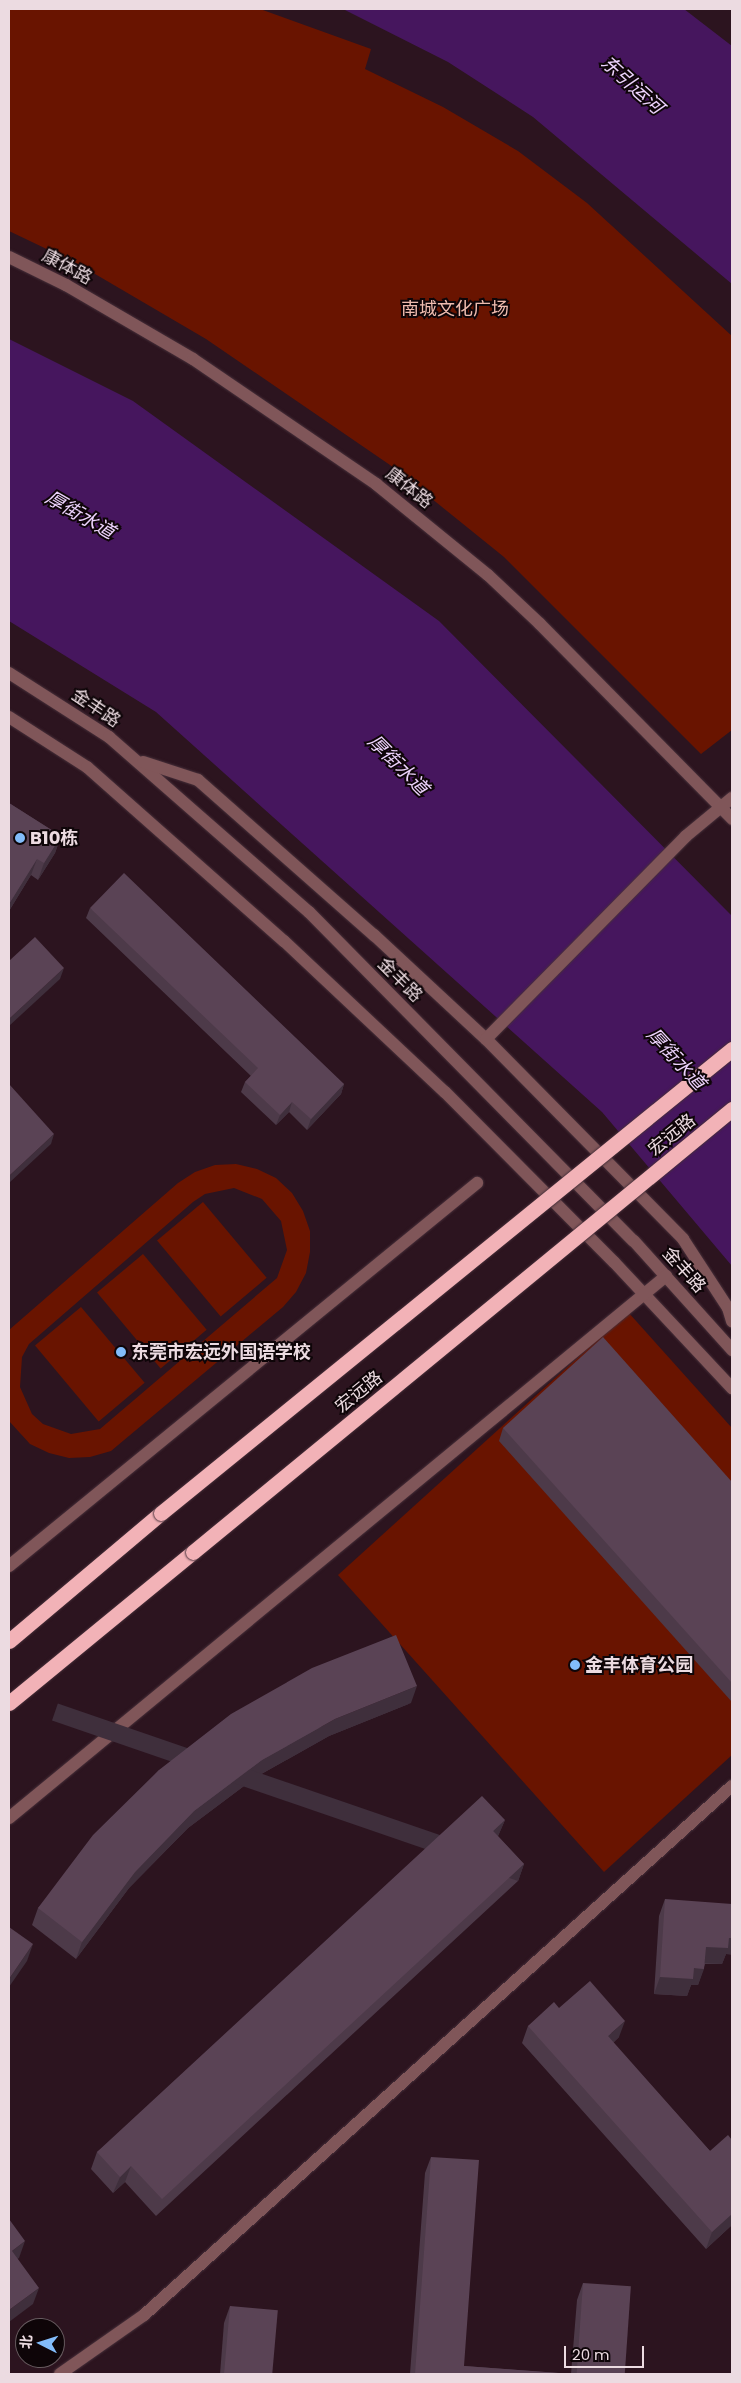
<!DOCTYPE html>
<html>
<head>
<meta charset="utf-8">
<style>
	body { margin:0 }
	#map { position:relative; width:741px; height:2383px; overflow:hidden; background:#2c141f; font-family:Poppins,"Noto Sans SC",sans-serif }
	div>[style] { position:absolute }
	.green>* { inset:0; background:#691400; transform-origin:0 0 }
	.water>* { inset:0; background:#46165e }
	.roads { filter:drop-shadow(0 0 1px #47303a) drop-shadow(0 0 1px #47303a) }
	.minor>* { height:12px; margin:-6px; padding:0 6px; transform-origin:6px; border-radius:6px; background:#805659 }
	.highway>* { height:15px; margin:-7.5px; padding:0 7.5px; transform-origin:7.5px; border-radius:7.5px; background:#f2b2b7 }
	.bridges { filter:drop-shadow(0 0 1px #47303a) drop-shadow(0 0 1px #47303a) }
	.highway-bridge>* { height:15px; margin:-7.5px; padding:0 7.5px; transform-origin:7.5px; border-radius:7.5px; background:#f2b2b7 }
	.wall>* { inset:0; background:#4d3a49 }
	.shaded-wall>* { inset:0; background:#3f2f3c; transform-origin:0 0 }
	.building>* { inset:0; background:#5a4355; transform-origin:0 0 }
	.dots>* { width:14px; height:14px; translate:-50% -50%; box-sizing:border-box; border:2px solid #0e0508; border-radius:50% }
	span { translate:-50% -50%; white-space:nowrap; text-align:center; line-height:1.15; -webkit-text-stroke:4px #0e0508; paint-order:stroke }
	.street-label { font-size:18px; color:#ecdbe1 }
	.park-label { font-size:18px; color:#efbcaf }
	.poi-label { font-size:18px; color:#ecdbe1; font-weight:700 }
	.left { translate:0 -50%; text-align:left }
	.water-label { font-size:19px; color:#edd3fd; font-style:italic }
	.frame { position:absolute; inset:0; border:10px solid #ecdbe1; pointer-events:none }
	.north { position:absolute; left:15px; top:2318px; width:50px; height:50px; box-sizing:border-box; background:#0e0508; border:1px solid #675b5f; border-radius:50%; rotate:275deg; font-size:14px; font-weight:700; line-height:20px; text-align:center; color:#ecdbe1 }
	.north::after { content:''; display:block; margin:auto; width:18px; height:22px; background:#82bcfa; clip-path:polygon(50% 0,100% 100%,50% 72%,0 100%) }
	.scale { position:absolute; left:564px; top:2346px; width:80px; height:22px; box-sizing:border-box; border:2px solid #ecdbe1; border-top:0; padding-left:6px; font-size:15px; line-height:18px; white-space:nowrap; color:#ecdbe1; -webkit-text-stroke:4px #0e0508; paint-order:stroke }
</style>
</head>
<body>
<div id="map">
	<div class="green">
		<div style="clip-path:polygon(9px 9px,260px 9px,371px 49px,365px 69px,443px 107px,518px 151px,587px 203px,732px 336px,732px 730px,701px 754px,504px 557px,390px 465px,206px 339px,78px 264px,9px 231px)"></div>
		<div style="clip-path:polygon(evenodd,236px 1164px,257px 1169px,276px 1178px,292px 1193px,303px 1211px,310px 1231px,310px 1252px,306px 1273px,296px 1292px,283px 1307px,111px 1451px,90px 1457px,69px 1458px,49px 1453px,30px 1444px,9px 1421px,9px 1330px,178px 1183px,195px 1172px,215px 1165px,236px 1164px,234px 1188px,262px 1199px,281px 1221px,287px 1250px,277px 1278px,100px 1429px,71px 1434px,43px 1424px,32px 1414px,20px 1387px,22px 1357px,29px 1344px,193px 1202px,205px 1194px,234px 1188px)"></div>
		<div style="left:203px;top:1202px;width:99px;height:60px;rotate:50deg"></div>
		<div style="left:143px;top:1254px;width:99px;height:60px;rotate:50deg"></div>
		<div style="left:81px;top:1307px;width:99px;height:60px;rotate:50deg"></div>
		<div style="clip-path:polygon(628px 1312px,732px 1428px,732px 1755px,604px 1872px,338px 1575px)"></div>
	</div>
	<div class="water">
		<div style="clip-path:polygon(343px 9px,684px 9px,732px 46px,732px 284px,533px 117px,448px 62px)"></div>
		<div style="clip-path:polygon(9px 339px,133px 401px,439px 621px,732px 916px,732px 1266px,602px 1112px,156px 712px,9px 621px)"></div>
	</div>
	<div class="roads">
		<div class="minor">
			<div style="left:9px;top:257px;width:64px;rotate:26.2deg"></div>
			<div style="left:66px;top:285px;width:147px;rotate:30.2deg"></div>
			<div style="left:193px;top:359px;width:222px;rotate:34.3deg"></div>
			<div style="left:376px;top:484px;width:144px;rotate:39.1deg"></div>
			<div style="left:488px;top:575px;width:71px;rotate:43.3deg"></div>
			<div style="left:540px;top:624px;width:274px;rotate:45.4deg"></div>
			<div style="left:9px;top:673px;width:119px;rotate:32.6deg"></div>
			<div style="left:109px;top:737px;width:266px;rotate:41.2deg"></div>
			<div style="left:309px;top:912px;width:462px;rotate:45.4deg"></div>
			<div style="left:634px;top:1241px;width:147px;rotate:48deg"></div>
			<div style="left:9px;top:717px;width:93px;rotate:32.7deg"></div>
			<div style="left:87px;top:767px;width:263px;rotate:41.5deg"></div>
			<div style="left:284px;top:941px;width:221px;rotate:43.2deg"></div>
			<div style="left:445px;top:1092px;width:240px;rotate:45.2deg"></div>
			<div style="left:614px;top:1262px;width:173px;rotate:46.9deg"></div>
			<div style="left:143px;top:762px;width:58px;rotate:18.1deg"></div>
			<div style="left:198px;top:780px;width:235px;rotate:41.4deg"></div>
			<div style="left:374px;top:935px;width:153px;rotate:42.9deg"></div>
			<div style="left:486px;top:1039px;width:281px;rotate:45.4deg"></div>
			<div style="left:683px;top:1239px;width:82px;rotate:56.9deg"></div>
			<div style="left:728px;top:1308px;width:14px;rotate:73deg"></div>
			<div style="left:486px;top:1039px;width:285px;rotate:-45.4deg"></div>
			<div style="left:686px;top:836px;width:60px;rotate:-39.6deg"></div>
			<div style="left:9px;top:1566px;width:605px;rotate:-39.3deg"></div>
			<div style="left:9px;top:1818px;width:852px;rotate:-39.52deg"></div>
			<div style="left:60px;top:2374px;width:103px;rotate:-35.1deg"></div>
			<div style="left:144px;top:2315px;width:791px;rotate:-41.98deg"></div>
		</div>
		<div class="highway">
			<div style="left:9px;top:1641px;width:199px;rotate:-40.1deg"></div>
			<div style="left:9px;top:1703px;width:238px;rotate:-39.4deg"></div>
		</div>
	</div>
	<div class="bridges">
		<div class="highway-bridge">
			<div style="left:161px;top:1513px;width:736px;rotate:-39.1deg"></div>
			<div style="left:193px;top:1552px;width:698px;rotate:-39.42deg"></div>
		</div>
	</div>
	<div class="wall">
		<div style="clip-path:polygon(9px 803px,61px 836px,55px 853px,38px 880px,31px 875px,9px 911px)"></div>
		<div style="clip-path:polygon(90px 908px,344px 1084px,341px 1094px,307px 1130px,289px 1112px,276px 1125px,241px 1092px,245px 1082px,251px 1076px,86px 918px)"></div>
		<div style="clip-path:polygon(503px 1428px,732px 1482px,732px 1702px,499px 1441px)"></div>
		<div style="clip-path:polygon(411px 1703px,329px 1736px,256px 1777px,188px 1828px,129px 1888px,76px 1959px,32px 1925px,38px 1908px,159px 1770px)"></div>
		<div style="clip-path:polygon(505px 1820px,498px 1836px,524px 1864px,518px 1881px,156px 2216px,125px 2182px,113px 2193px,91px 2169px,97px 2152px)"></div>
		<div style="clip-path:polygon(665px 1899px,726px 1954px,722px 1964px,705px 1964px,698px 1985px,691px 1985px,687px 1996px,654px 1994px,659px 1916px)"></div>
		<div style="clip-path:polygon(559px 2008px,619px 2037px,613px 2043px,710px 2151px,732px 2140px,732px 2225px,706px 2249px,522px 2043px,528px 2026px)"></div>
		<div style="clip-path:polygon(431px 2157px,464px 2366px,571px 2374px,577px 2300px,583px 2283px,625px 2374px,410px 2374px,425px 2173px)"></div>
		<div style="clip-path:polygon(230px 2306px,273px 2374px,220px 2374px,224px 2323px)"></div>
	</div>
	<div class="shaded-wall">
		<div style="clip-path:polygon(61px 836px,55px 853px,38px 880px,44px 863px)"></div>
		<div style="clip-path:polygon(37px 859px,31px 875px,9px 911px,9px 904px)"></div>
		<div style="clip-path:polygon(64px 968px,60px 979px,9px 1026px,9px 1019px)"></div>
		<div style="clip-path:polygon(344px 1084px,341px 1094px,307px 1130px,311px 1119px)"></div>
		<div style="clip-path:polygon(292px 1102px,289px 1112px,276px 1125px,280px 1115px)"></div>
		<div style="clip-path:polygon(54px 1134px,51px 1144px,9px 1183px,9px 1176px)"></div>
		<div style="clip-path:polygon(417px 1686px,411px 1703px,329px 1736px,256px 1777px,188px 1828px,129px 1888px,76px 1959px,82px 1942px,135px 1872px,194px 1811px,262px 1760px,335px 1719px)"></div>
		<div style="clip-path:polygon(505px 1820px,498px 1836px,493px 1831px)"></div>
		<div style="left:524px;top:1864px;width:18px;height:493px;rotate:109deg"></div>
		<div style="clip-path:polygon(729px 1938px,732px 1938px,732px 1955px,726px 1954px,722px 1964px,700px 1963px,706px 1947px)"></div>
		<div style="clip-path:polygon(33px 1944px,27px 1961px,9px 1987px,9px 1979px)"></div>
		<div style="clip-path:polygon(694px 1968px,704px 1969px,698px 1985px,691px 1985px,687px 1996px,654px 1994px,660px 1977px)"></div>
		<div style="clip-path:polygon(625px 2021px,619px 2037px,601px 2053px,608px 2036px)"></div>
		<div style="clip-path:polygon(131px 2166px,125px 2182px,113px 2193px,120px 2177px)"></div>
		<div style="clip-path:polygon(732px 2206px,732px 2225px,706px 2249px,712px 2232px)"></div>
		<div style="clip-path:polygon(25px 2241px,19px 2258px,9px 2265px,12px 2251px)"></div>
		<div style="clip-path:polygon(39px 2288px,33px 2304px,9px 2322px,9px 2310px)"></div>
	</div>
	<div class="building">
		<div style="clip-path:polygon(9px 803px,61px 836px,44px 863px,37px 859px,9px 904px)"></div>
		<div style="clip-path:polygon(124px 873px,344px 1084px,311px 1119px,292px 1102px,280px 1115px,245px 1082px,258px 1068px,90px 908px)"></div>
		<div style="clip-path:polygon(35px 937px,64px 968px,9px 1019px,9px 961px)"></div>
		<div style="clip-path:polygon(9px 1084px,54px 1134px,9px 1176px)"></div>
		<div style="clip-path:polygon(603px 1337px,732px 1482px,732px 1683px,503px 1428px)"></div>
		<div style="clip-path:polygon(396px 1635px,417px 1686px,335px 1719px,262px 1760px,194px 1811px,135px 1872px,82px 1942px,38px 1908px,93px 1835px,159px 1770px,231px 1714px,312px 1668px)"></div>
		<div style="clip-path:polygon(482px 1796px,505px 1820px,493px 1831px,524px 1864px,162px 2199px,131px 2166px,120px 2177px,97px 2152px)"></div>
		<div style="clip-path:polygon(665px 1899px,732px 1904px,732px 1938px,729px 1938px,728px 1948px,706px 1947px,704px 1969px,694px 1968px,693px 1979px,660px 1977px)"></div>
		<div style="clip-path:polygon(9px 1927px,33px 1944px,9px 1979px)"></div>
		<div style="clip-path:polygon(590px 1981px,625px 2021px,608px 2036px,710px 2151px,728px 2135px,732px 2140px,732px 2214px,712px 2232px,528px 2026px,554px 2002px,559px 2008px)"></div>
		<div style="clip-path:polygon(431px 2157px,479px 2160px,464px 2366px,573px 2374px,415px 2374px)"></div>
		<div style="clip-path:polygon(9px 2219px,25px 2241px,12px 2251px,39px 2288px,9px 2310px)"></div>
		<div style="left:583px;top:2283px;width:48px;height:91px;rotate:4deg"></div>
		<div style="left:230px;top:2306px;width:48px;height:68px;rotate:5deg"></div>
	</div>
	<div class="dots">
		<div style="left:20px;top:838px;background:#82bcfa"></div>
		<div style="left:121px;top:1352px;background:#82bcfa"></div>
		<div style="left:575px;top:1665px;background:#82bcfa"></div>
	</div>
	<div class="street-label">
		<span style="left:67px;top:267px;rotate:28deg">康体路</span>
		<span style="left:409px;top:488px;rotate:38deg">康体路</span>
		<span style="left:96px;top:708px;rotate:34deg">金丰路</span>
		<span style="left:400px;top:980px;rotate:45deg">金丰路</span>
		<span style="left:672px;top:1135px;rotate:-39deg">宏远路</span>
		<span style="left:684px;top:1270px;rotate:48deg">金丰路</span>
		<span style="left:359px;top:1392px;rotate:-39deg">宏远路</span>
	</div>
	<div class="park-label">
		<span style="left:455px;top:309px">南城文化广场</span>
	</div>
	<div class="poi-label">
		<span class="left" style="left:30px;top:838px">B10栋</span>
		<span class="left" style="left:131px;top:1352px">东莞市宏远外国语学校</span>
		<span class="left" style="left:585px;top:1665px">金丰体育公园</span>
	</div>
	<div class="water-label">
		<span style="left:632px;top:85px;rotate:42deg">东引运河</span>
		<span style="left:80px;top:515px;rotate:30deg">厚街水道</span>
		<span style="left:398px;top:765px;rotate:45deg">厚街水道</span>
		<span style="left:676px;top:1059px;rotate:47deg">厚街水道</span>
	</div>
	<div class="frame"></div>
	<div class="north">北</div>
	<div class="scale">20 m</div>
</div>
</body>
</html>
